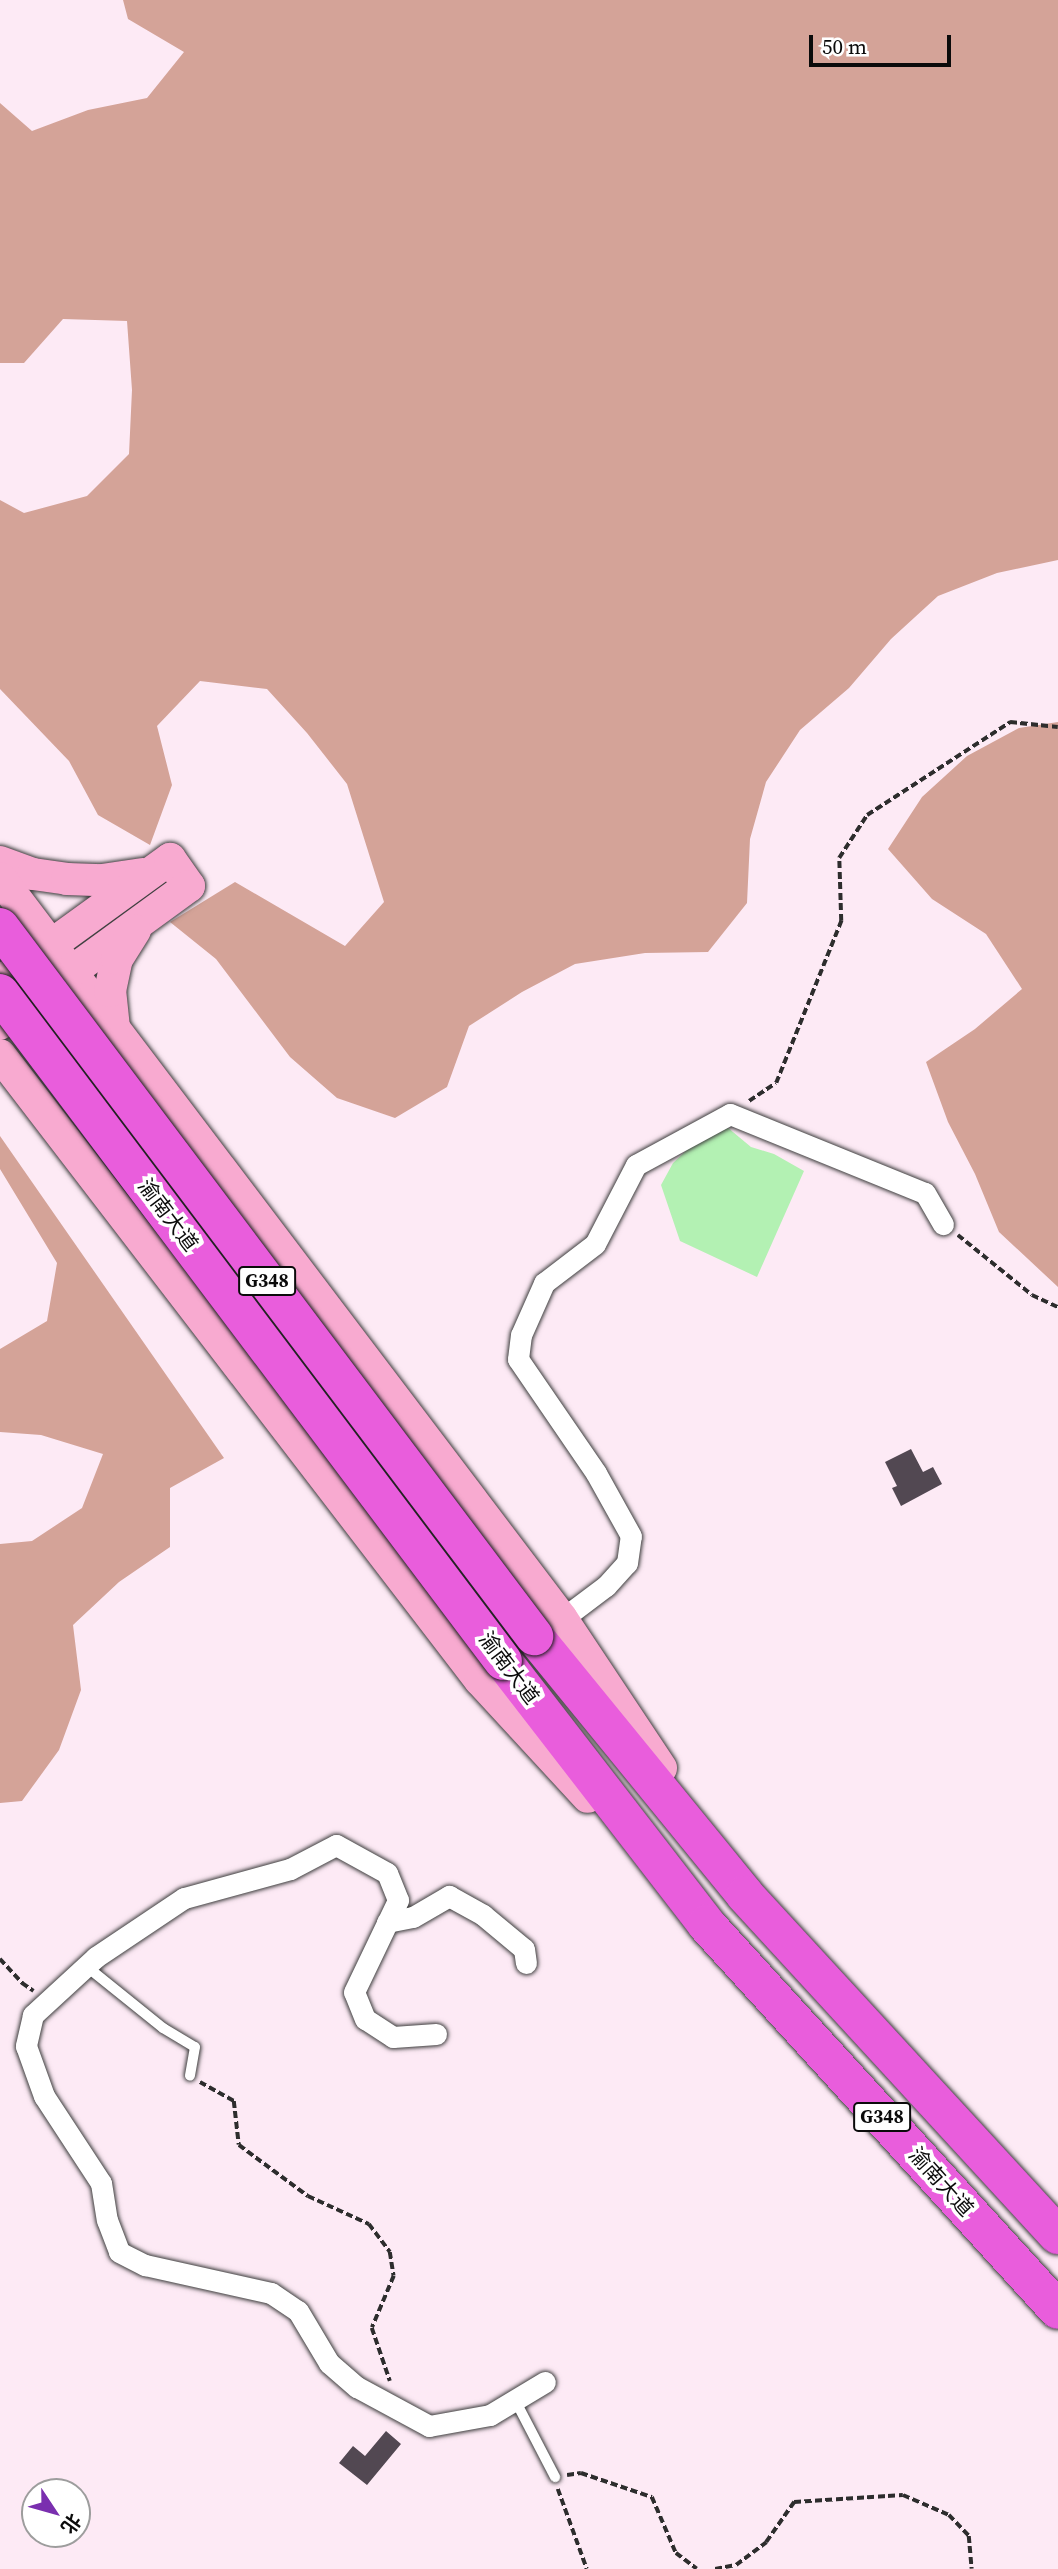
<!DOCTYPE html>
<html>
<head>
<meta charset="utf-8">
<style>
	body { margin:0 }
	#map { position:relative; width:1058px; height:2569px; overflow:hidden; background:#fdeaf5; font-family:"Source Serif 4","Noto Sans SC",serif }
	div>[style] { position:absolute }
	.forest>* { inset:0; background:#d4a398 }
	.water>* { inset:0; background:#b3f1b3 }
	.building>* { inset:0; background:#524852 }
	.path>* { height:3.5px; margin-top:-1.75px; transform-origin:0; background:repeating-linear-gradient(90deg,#2d2d2d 0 7px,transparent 0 10.5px) }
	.roads { filter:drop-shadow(0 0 2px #3e3e3e) drop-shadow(0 0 2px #3e3e3e) }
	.lane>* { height:10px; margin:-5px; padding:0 5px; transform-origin:5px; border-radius:5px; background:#fff }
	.street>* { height:21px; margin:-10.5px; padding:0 10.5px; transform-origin:10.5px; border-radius:10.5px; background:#fff }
	.secondary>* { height:32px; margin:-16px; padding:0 16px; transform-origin:16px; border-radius:16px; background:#f8aad0 }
	.highway>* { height:38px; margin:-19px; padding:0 19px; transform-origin:19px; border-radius:19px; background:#e95ddc }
	.bridges { filter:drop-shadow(0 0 2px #1c1c1c) drop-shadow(0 0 2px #1c1c1c) }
	.highway-bridge>* { height:38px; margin:-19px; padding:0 19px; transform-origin:19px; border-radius:19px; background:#e95ddc }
	span { translate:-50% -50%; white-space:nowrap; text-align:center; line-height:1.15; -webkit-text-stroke:7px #fff; paint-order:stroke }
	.shield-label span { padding:2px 5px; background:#fff; border:2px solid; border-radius:5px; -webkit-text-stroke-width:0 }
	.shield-label { font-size:19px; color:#0b0b0b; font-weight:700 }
	.street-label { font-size:21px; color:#0b0b0b }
	.north { position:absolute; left:21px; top:2478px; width:70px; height:70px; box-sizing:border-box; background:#fff; border:2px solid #9d9d9d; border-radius:50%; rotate:126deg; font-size:19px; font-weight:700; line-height:28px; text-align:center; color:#0b0b0b }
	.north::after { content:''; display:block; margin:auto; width:24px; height:32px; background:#7a2faf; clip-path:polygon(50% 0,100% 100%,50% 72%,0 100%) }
	.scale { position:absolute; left:809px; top:35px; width:142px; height:32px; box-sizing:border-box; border:4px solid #0b0b0b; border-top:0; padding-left:9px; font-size:21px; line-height:24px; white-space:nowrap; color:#0b0b0b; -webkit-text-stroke:5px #fff; paint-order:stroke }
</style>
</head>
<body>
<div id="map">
	<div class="forest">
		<div style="clip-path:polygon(123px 0,1058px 0,1058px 560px,997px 573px,938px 596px,891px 639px,849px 688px,800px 730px,766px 782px,750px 839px,747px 903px,708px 952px,645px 953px,575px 964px,522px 992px,469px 1026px,447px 1087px,395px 1118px,337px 1098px,290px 1057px,216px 959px,170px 922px,235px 882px,345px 946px,384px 902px,347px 784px,307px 733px,267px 689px,200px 681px,157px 726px,172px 785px,150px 845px,98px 815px,69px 761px,0 689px,0 500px,24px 513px,87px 496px,129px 454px,132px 390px,127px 321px,63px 319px,24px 363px,0 363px,0 103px,32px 131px,88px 110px,147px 98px,184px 52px,128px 19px)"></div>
		<div style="clip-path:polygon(1058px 722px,1058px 1287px,999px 1232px,975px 1174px,948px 1122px,926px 1062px,975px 1029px,1022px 989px,986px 934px,932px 899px,888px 849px,922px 797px,967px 756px,1019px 728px)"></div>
		<div style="clip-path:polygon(0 1136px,224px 1458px,170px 1488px,170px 1547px,119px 1582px,73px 1625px,81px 1690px,59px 1750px,22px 1801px,0 1803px,0 1544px,32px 1541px,82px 1508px,103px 1454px,41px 1435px,0 1432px,0 1349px,47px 1321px,57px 1263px,0 1169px)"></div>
	</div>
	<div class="water">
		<div style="clip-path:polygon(711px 1127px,727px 1127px,751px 1147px,774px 1154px,804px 1171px,757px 1277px,680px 1241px,661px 1185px,673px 1163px)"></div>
	</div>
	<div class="building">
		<div style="clip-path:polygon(911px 1449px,923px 1472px,933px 1467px,942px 1484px,901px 1506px,892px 1488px,897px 1486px,885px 1462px)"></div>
		<div style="clip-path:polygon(386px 2431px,401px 2444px,367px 2485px,339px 2463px,353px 2446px,365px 2456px)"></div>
	</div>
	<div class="path">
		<div style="left:749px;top:1101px;width:32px;rotate:-34deg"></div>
		<div style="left:776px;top:1083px;width:175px;rotate:-68.1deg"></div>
		<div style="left:841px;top:921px;width:63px;rotate:-91.8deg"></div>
		<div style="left:839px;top:858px;width:51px;rotate:-56.9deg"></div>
		<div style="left:867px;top:815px;width:171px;rotate:-33deg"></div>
		<div style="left:1010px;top:722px;width:48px;rotate:5.9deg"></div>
		<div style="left:958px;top:1235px;width:95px;rotate:39deg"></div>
		<div style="left:1032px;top:1295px;width:29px;rotate:25deg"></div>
		<div style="left:0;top:1959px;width:33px;rotate:47deg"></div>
		<div style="left:22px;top:1983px;width:14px;rotate:34deg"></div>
		<div style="left:200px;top:2082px;width:39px;rotate:29deg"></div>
		<div style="left:234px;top:2101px;width:44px;rotate:83.5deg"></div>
		<div style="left:239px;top:2145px;width:86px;rotate:36.5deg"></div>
		<div style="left:308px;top:2196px;width:67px;rotate:24.7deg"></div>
		<div style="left:369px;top:2224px;width:35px;rotate:53deg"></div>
		<div style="left:390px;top:2252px;width:24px;rotate:81deg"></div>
		<div style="left:394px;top:2276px;width:56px;rotate:112.9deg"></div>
		<div style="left:372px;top:2328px;width:56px;rotate:71.2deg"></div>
		<div style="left:567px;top:2475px;width:14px;rotate:-8deg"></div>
		<div style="left:581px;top:2473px;width:75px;rotate:18.7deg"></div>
		<div style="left:652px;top:2497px;width:61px;rotate:66.8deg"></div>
		<div style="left:676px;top:2553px;width:26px;rotate:37deg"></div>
		<div style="left:558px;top:2489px;width:85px;rotate:70.1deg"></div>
		<div style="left:715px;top:2569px;width:21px;rotate:-11deg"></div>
		<div style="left:736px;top:2565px;width:38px;rotate:-37deg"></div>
		<div style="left:766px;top:2542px;width:49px;rotate:-55deg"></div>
		<div style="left:794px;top:2502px;width:109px;rotate:-3.7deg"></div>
		<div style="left:903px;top:2495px;width:50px;rotate:23.5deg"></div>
		<div style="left:949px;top:2515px;width:29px;rotate:46deg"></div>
		<div style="left:969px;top:2536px;width:33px;rotate:85deg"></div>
	</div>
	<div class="roads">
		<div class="lane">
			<div style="left:86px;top:1966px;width:99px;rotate:38.8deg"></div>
			<div style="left:163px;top:2028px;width:37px;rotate:31deg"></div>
			<div style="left:195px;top:2047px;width:29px;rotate:100deg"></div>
			<div style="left:515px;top:2400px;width:87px;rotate:62.5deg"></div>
		</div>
		<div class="street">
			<div style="left:562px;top:1619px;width:55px;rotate:-36.9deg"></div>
			<div style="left:606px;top:1586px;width:31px;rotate:-48deg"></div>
			<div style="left:627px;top:1563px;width:27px;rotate:-82deg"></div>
			<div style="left:631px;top:1536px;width:72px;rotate:-119.1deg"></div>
			<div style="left:596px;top:1473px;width:138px;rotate:-124.4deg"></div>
			<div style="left:518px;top:1359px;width:24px;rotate:-83deg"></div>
			<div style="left:521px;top:1335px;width:57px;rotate:-66.1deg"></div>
			<div style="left:544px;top:1283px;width:64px;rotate:-37.4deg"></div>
			<div style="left:595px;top:1244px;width:89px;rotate:-62.6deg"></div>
			<div style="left:636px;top:1165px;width:107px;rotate:-28.5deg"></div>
			<div style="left:730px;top:1114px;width:210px;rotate:22.1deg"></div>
			<div style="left:925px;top:1193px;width:36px;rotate:60deg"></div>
			<div style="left:387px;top:1922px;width:26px;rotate:-11deg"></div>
			<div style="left:413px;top:1917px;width:42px;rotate:-30.3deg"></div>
			<div style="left:449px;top:1896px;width:39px;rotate:29deg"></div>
			<div style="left:483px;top:1915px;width:53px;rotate:39.7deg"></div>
			<div style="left:524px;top:1949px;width:14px;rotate:82deg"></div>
			<div style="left:436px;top:2034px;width:43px;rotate:176deg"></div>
			<div style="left:393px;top:2037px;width:33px;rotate:-147deg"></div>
			<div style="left:365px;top:2019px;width:29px;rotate:-112deg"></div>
			<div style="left:354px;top:1992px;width:102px;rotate:-64.4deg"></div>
			<div style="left:398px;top:1900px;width:29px;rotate:-112deg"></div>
			<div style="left:387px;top:1873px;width:58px;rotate:-151.2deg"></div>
			<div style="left:336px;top:1845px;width:52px;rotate:152.4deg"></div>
			<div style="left:290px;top:1869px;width:110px;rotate:164.7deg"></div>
			<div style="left:184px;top:1898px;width:106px;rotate:146.2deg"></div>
			<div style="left:96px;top:1957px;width:86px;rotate:137.4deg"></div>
			<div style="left:33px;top:2015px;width:32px;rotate:103deg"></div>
			<div style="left:26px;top:2046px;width:53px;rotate:70.2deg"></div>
			<div style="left:44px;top:2096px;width:104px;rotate:56.8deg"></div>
			<div style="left:101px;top:2183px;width:37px;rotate:81deg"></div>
			<div style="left:107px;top:2220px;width:34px;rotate:69deg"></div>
			<div style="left:119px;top:2252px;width:29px;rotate:27deg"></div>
			<div style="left:145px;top:2265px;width:129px;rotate:12.5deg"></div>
			<div style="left:271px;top:2293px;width:32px;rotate:34deg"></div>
			<div style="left:298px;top:2311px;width:61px;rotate:59.2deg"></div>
			<div style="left:329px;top:2363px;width:37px;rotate:41deg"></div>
			<div style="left:357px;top:2387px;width:82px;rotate:28.4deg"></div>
			<div style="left:429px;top:2426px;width:62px;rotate:-10.2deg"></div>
			<div style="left:490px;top:2415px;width:64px;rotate:-31deg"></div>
		</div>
		<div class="secondary">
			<div style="left:0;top:862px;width:35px;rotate:20deg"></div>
			<div style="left:33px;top:874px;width:34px;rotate:8deg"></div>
			<div style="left:67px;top:879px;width:35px;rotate:2deg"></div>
			<div style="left:102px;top:880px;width:41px;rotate:-8.3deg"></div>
			<div style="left:0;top:878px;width:930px;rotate:52.82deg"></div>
			<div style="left:562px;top:1619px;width:179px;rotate:56.4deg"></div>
			<div style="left:0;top:982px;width:210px;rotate:-35.9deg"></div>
			<div style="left:170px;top:859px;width:33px;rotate:55deg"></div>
			<div style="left:189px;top:886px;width:234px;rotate:143.9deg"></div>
			<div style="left:114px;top:1028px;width:37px;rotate:-96deg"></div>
			<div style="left:110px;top:991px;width:33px;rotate:-78deg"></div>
			<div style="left:117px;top:959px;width:34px;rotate:-58deg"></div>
			<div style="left:0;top:1055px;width:788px;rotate:52.48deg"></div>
			<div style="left:480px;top:1680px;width:159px;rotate:47.3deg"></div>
		</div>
		<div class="highway">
			<div style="left:534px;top:1636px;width:334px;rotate:50.8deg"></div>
			<div style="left:745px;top:1895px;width:462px;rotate:47.4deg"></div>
			<div style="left:503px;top:1661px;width:332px;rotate:52.3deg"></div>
			<div style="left:706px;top:1924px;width:522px;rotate:47.64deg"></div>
		</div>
	</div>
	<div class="bridges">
		<div class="highway-bridge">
			<div style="left:0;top:927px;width:888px;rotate:53.01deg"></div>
			<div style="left:0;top:993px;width:836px;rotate:53.02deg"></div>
		</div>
	</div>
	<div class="shield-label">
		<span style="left:267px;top:1281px">G348</span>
		<span style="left:882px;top:2117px">G348</span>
	</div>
	<div class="street-label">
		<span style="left:168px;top:1215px;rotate:53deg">渝南大道</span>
		<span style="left:509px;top:1668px;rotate:53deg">渝南大道</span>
		<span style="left:941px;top:2182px;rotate:48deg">渝南大道</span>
	</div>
	<div class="north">北</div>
	<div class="scale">50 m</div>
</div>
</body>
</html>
